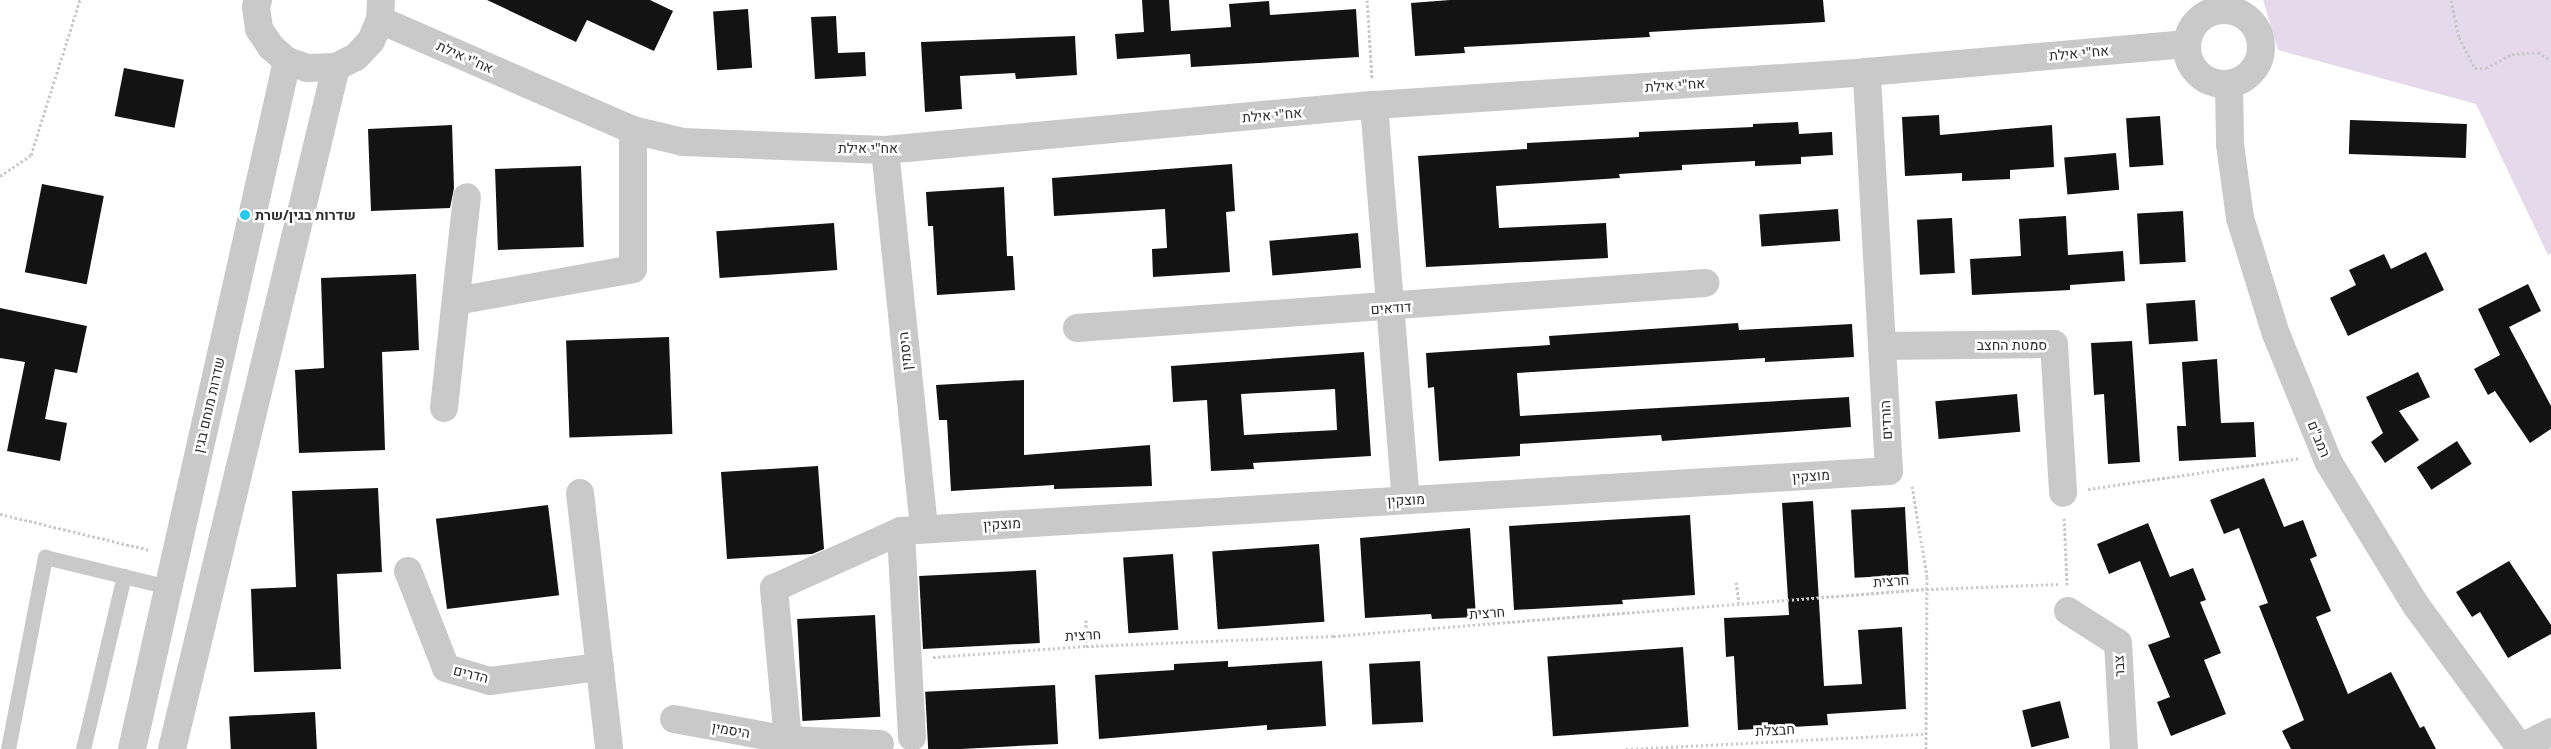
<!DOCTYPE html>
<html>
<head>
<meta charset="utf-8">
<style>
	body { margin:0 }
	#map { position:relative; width:2551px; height:749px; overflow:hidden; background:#fff; font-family:"Noto Sans",Heebo,sans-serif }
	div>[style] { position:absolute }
	.green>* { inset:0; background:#e5d9eb }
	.building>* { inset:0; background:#131313; transform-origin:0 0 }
	.path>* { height:3px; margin-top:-1.5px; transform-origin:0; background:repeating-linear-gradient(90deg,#c9c9c9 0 2.5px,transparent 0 5px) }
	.service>* { height:15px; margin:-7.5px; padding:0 7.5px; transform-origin:7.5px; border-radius:7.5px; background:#c9c9c9 }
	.minor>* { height:28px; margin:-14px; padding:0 14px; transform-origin:14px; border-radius:14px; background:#c9c9c9 }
	.tertiary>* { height:28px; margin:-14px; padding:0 14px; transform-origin:14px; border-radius:14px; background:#c9c9c9 }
	.tertiary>.ring { margin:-14px; padding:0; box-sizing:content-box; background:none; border:28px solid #c9c9c9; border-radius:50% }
	.dots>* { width:14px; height:14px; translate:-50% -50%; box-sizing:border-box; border:2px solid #fff; border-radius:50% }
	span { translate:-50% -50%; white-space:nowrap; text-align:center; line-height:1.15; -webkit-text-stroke:5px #fff; paint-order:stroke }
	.street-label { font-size:14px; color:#2c2c2c }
	.poi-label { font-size:14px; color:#2c2c2c; font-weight:700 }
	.left { translate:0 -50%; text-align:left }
</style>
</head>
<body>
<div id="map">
	<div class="green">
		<div style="clip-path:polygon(2263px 0,2551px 0,2551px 253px,2548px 255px,2476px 104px,2278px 50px)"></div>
	</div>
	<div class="building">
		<div style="clip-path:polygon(487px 0,650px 0,673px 11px,654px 51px,587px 20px,576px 42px)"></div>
		<div style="clip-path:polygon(1142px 0,1169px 0,1171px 31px,1231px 27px,1229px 4px,1269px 1px,1270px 15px,1356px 9px,1359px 57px,1191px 67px,1190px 54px,1117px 59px,1115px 34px,1144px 32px)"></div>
		<div style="clip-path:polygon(1450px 0,1823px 0,1825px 22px,1649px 32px,1650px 37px,1464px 47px,1465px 53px,1415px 56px,1411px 3px)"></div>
		<div style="left:748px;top:9px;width:59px;height:35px;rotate:86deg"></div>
		<div style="clip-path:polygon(836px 16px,838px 53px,865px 52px,866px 76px,815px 79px,811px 17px)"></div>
		<div style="clip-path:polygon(1075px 36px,1077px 75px,1016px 79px,1015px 73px,960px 76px,962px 109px,925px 112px,921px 42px)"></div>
		<div style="left:124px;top:68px;width:61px;height:49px;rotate:11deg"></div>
		<div style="clip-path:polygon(1939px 115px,1940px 135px,2052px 125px,2054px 167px,2010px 170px,2010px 179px,1962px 181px,1962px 173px,1905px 176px,1902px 117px)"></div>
		<div style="left:2160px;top:116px;width:49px;height:34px;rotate:86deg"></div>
		<div style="left:2350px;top:120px;width:117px;height:34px;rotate:2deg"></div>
		<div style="clip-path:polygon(1798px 122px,1799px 134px,1832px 132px,1833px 155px,1801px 157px,1801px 164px,1755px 166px,1755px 161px,1682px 165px,1682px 170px,1619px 174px,1620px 178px,1496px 186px,1499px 228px,1606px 223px,1608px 258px,1426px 267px,1418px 156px,1527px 149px,1527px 143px,1639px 137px,1639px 132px,1753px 127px,1753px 124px)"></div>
		<div style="clip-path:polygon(452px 125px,454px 188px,450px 208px,371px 211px,368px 129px)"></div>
		<div style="left:2116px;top:153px;width:37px;height:52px;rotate:85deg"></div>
		<div style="clip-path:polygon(1232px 164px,1235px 211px,1226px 212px,1230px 272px,1153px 277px,1152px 249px,1167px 248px,1165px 209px,1054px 216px,1052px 178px)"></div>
		<div style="left:581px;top:166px;width:81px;height:86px;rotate:88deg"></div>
		<div style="left:42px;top:184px;width:63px;height:90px;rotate:11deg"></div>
		<div style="clip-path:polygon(1004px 187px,1007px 256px,1013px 256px,1015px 290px,937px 295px,933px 226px,928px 226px,926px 192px)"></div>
		<div style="left:1838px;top:209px;width:32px;height:79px;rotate:86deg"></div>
		<div style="left:2183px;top:211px;width:51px;height:46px;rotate:87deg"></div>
		<div style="clip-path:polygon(2066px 216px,2068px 255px,2123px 251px,2125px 281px,2070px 285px,2070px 290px,1972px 295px,1970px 259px,2021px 256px,2019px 219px)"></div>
		<div style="left:1952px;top:218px;width:55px;height:35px;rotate:87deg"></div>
		<div style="left:834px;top:223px;width:47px;height:118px;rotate:86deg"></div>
		<div style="left:1358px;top:233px;width:35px;height:89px;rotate:85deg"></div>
		<div style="clip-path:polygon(2426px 252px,2444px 290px,2348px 336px,2330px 298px,2356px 285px,2349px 270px,2384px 254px,2391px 269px)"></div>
		<div style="clip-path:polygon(416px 274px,419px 350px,382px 352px,385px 450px,299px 453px,295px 370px,324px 368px,321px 278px)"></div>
		<div style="clip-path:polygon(2528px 284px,2541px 311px,2509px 327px,2551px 406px,2551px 429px,2530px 443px,2495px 391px,2488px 395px,2474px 369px,2500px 355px,2478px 309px)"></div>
		<div style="left:2195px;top:300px;width:41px;height:49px;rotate:86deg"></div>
		<div style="clip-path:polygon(0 308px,87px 326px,77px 373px,55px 369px,45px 419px,67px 423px,60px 461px,7px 451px,25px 362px,0 358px)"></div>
		<div style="clip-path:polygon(1738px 323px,1739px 330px,1852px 324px,1854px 357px,1765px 362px,1765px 358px,1517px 373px,1520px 416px,1849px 397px,1851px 427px,1662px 441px,1661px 435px,1520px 444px,1520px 456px,1439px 461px,1434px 387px,1428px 388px,1426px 353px,1550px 345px,1549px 336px)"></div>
		<div style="left:669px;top:337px;width:97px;height:103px;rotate:88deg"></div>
		<div style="clip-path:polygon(2132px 341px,2140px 462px,2108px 464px,2104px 394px,2094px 395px,2091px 343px)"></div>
		<div style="clip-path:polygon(evenodd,1364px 352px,1371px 456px,1253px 463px,1254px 469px,1211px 471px,1207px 400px,1173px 402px,1171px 366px,1364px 352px,1335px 389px,1337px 430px,1244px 435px,1241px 394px,1335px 389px)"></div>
		<div style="clip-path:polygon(2217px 359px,2221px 423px,2254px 422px,2256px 457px,2179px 461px,2177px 426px,2186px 426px,2182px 362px)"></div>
		<div style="clip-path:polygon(2418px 372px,2430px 397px,2399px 411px,2419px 440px,2385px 463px,2371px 442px,2383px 433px,2366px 397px)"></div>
		<div style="clip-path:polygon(1024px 380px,1024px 455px,1150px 445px,1152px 486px,1054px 489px,1054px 485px,951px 491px,947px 420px,939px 420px,936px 385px)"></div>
		<div style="left:2017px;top:394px;width:38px;height:82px;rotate:85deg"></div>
		<div style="left:2457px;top:441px;width:27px;height:48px;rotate:57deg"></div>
		<div style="clip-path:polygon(818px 466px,824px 549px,812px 554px,727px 559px,721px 472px)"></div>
		<div style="clip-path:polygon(2264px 478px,2284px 527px,2303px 520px,2317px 556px,2310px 559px,2331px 611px,2316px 617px,2348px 694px,2391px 672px,2420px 728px,2424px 726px,2436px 749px,2291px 749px,2282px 731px,2304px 720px,2259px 606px,2268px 603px,2239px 528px,2224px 534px,2210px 500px)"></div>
		<div style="clip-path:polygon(378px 488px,382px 572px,337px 574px,341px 669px,254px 672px,251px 589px,296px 587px,292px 491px)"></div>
		<div style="clip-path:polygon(1813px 501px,1824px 686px,1862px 684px,1858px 630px,1902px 627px,1906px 709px,1827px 714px,1828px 725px,1738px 730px,1734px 656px,1726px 657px,1724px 618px,1789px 615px,1782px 503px)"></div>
		<div style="left:548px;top:505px;width:91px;height:113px;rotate:83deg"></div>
		<div style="left:1905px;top:507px;width:68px;height:54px;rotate:87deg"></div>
		<div style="clip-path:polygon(1690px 515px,1695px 595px,1622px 600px,1623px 604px,1514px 610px,1509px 526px)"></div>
		<div style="clip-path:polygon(2148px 523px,2170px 577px,2193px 568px,2206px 600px,2200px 602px,2221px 653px,2204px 660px,2226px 714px,2171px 736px,2157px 702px,2170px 697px,2148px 645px,2170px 637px,2140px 561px,2109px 574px,2097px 544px)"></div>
		<div style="clip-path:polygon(1470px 528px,1476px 617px,1432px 619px,1431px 614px,1365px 618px,1360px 538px)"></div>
		<div style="left:1319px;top:544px;width:78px;height:107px;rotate:86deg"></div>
		<div style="left:1173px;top:554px;width:76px;height:50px;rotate:86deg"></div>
		<div style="clip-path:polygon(2509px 561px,2551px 625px,2551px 634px,2508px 658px,2480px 612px,2472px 617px,2456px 592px)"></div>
		<div style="left:1036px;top:570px;width:73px;height:117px;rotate:87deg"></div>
		<div style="left:875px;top:615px;width:102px;height:78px;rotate:87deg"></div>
		<div style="left:1683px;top:647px;width:80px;height:136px;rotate:86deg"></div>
		<div style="clip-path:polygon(1228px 661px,1228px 667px,1322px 661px,1326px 726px,1267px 730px,1267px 725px,1099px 739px,1095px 675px,1174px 670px,1174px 664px)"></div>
		<div style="left:1420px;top:661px;width:61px;height:51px;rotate:87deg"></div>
		<div style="left:1055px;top:685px;width:59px;height:130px;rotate:87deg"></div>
		<div style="left:2060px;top:701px;width:38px;height:39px;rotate:76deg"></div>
		<div style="left:315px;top:712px;width:37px;height:86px;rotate:87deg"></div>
	</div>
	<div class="path">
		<div style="left:1367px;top:0;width:79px;rotate:86.4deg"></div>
		<div style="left:2451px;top:0;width:38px;rotate:78deg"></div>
		<div style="left:2459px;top:37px;width:35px;rotate:63deg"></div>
		<div style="left:2475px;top:68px;width:11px"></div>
		<div style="left:2486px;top:68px;width:30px;rotate:-28deg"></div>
		<div style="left:2512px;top:54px;width:26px;rotate:-4deg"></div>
		<div style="left:2538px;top:52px;width:15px;rotate:32deg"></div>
		<div style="left:0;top:176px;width:37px;rotate:-34deg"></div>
		<div style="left:31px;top:155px;width:163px;rotate:-72.5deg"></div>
		<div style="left:1912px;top:486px;width:92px;rotate:80.6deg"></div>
		<div style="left:1927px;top:577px;width:172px;rotate:90.3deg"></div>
		<div style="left:2088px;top:489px;width:214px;rotate:-8.3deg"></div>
		<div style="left:0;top:514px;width:154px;rotate:13.5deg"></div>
		<div style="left:2064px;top:518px;width:67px;rotate:87.4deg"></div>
		<div style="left:1736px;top:582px;width:21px;rotate:82deg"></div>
		<div style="left:1086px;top:620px;width:26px;rotate:90deg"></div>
		<div style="left:933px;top:657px;width:153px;rotate:-4.1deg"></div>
		<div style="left:1086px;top:646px;width:247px;rotate:-2.3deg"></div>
		<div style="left:1333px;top:636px;width:595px;rotate:-4.53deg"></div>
		<div style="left:1926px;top:589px;width:135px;rotate:-2.1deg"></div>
		<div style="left:1626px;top:749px;width:300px;rotate:-2.9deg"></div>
	</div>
	<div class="service">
		<div style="left:8px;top:749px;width:196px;rotate:-79.1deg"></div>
		<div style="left:45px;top:557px;width:127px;rotate:13.7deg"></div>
		<div style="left:83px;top:749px;width:178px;rotate:-76.7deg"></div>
	</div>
	<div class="minor">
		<div style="left:380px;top:20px;width:276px;rotate:23.5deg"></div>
		<div style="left:633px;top:130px;width:51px;rotate:13.5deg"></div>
		<div style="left:683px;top:142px;width:202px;rotate:2.3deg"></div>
		<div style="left:885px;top:150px;width:491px;rotate:-5.3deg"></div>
		<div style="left:1374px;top:105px;width:494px;rotate:-3.8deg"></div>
		<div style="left:1867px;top:72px;width:321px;rotate:-5deg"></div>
		<div style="left:1374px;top:105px;width:396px;rotate:85.4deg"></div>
		<div style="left:885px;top:150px;width:381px;rotate:84.1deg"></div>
		<div style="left:456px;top:301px;width:180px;rotate:-10.2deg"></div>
		<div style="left:633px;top:269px;width:139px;rotate:-90deg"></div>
		<div style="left:1077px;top:328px;width:630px;rotate:-4.1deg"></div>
		<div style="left:1882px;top:346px;width:172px;rotate:-0.7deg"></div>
		<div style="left:2054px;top:344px;width:149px;rotate:86.5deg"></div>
		<div style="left:444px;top:408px;width:212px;rotate:-83.8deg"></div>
		<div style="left:580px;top:493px;width:258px;rotate:83.5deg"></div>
		<div style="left:408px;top:571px;width:104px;rotate:68.6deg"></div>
		<div style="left:446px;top:668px;width:46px;rotate:16.5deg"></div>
		<div style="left:490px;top:681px;width:111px;rotate:-7.3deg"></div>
		<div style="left:2068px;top:611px;width:59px;rotate:32.6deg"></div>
		<div style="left:2118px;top:643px;width:106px;rotate:86.8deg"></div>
		<div style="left:674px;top:719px;width:116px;rotate:10.4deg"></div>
		<div style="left:788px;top:740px;width:92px;rotate:2.5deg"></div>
		<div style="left:912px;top:737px;width:206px;rotate:-93.1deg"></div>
		<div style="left:901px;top:531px;width:990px;rotate:-3.48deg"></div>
		<div style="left:1889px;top:471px;width:400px;rotate:-93.2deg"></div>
		<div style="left:788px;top:740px;width:153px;rotate:-95.3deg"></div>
		<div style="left:774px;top:588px;width:139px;rotate:-24.2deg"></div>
		<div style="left:2520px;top:748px;width:35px;rotate:-27deg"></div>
	</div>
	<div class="tertiary">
		<div style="left:258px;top:0;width:7px;rotate:106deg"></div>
		<div style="left:256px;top:7px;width:22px;rotate:82deg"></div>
		<div style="left:259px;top:29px;width:22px;rotate:56deg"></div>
		<div style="left:271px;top:47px;width:21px;rotate:41deg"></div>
		<div style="left:287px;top:61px;width:21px;rotate:19deg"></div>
		<div style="left:307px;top:68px;width:29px;rotate:-2deg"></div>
		<div style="left:336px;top:67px;width:22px;rotate:-27deg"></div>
		<div style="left:356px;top:57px;width:22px;rotate:-47deg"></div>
		<div style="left:371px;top:41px;width:23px;rotate:-67deg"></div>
		<div style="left:380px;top:20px;width:20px;rotate:-87deg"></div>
		<div class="ring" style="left:2187px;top:10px;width:46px;height:46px"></div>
		<div style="left:2229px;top:85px;width:59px;rotate:89deg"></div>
		<div style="left:2230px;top:144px;width:75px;rotate:82.3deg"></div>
		<div style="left:2240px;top:218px;width:121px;rotate:72.8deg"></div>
		<div style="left:2276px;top:334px;width:139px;rotate:67.7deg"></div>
		<div style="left:2329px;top:463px;width:165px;rotate:58.6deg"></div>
		<div style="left:2415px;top:604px;width:180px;rotate:53.8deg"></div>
		<div style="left:132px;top:749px;width:705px;rotate:-77.3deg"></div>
		<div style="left:172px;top:749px;width:701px;rotate:-76.48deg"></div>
	</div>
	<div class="dots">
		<div style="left:245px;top:215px;background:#28cae9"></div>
	</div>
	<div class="street-label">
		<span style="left:2079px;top:53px;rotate:-5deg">אח"י אילת</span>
		<span style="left:465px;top:57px;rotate:24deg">אח"י אילת</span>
		<span style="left:1675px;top:85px;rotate:-4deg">אח"י אילת</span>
		<span style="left:1272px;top:115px;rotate:-5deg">אח"י אילת</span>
		<span style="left:868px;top:148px">אח"י אילת</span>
		<span style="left:1391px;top:308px;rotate:-4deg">דודאים</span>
		<span style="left:2012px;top:345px">סמטת החצב</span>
		<span style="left:905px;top:351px;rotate:-96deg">היסמין</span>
		<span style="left:209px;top:405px;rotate:-77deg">שדרות מנחם בגין</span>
		<span style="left:1886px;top:420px;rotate:-93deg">הורדים</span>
		<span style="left:2319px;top:439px;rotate:68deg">רמב"ם</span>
		<span style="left:1811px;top:476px;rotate:-4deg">מוצקין</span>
		<span style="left:1406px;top:500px;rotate:-3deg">מוצקין</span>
		<span style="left:1002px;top:524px;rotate:-3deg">מוצקין</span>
		<span style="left:1891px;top:581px;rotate:-4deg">חרצית</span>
		<span style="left:1487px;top:613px;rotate:-4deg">חרצית</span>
		<span style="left:1083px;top:635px;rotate:-3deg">חרצית</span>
		<span style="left:2119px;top:666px;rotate:-93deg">צבר</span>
		<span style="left:471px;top:674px;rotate:14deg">הדרים</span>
		<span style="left:731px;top:730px;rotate:10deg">היסמין</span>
		<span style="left:1775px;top:730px;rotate:-3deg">חבצלת</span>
	</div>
	<div class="poi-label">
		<span class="left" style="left:255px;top:215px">שדרות בגין/שרת</span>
	</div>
</div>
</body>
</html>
